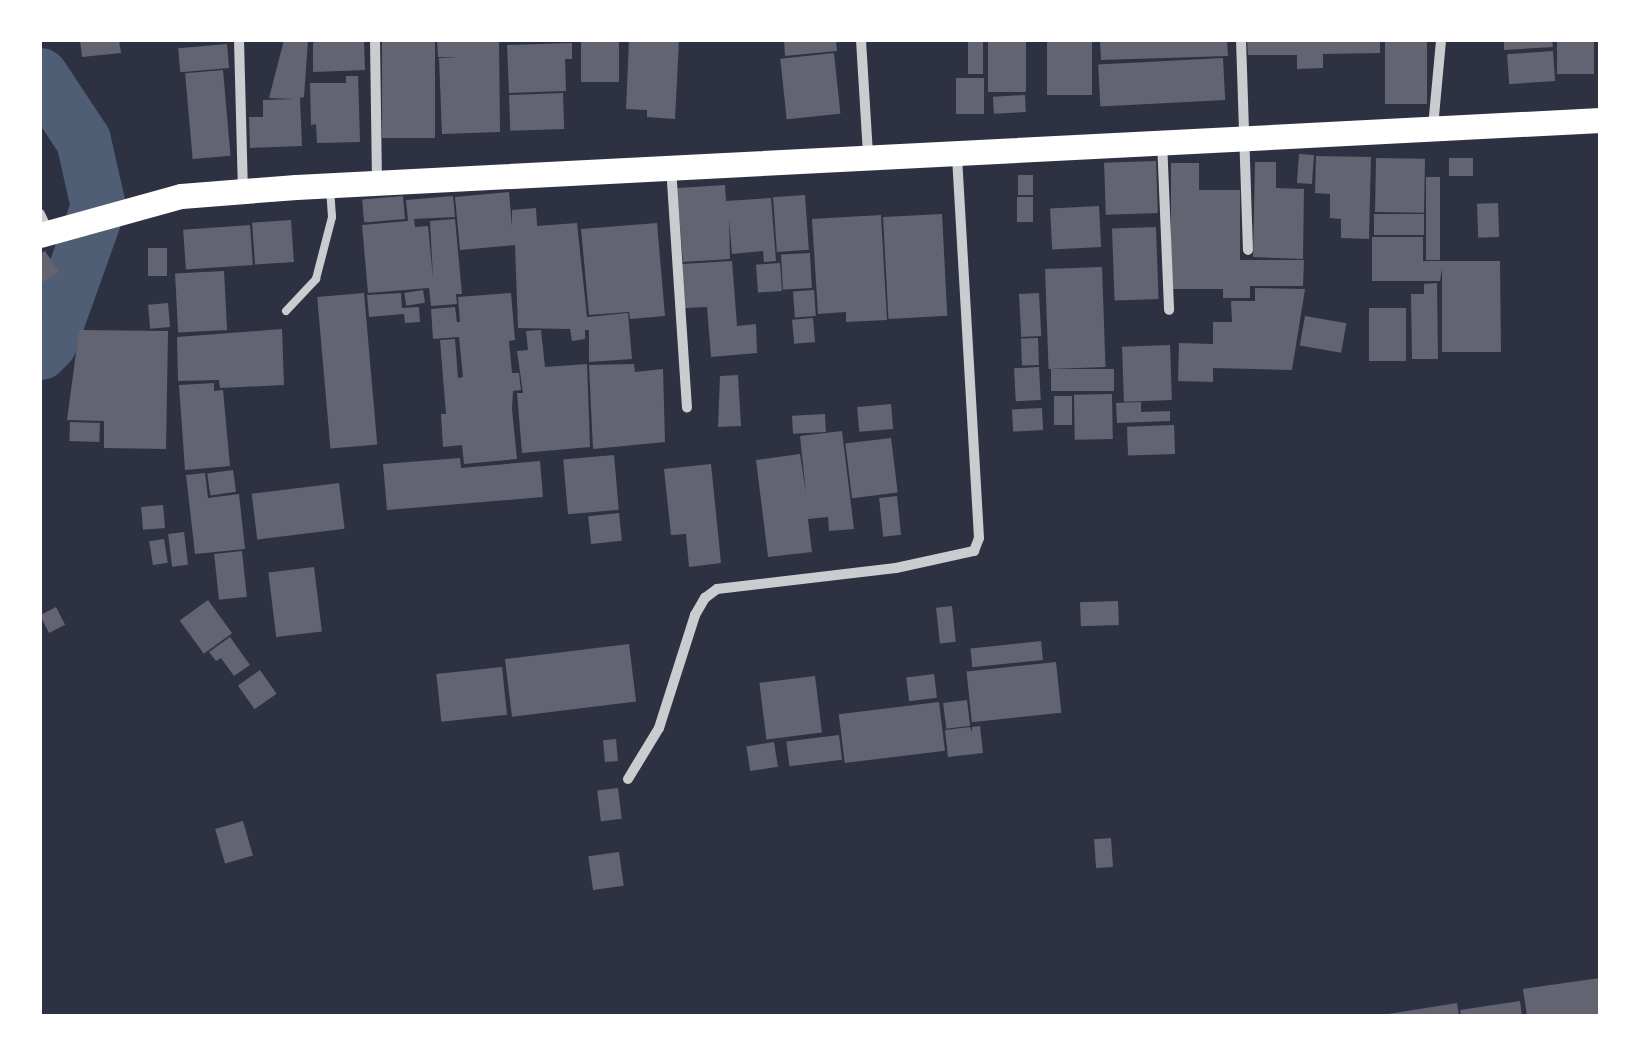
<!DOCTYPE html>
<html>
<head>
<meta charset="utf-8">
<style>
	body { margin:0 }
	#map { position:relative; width:1640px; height:1056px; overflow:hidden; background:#2d3142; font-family:Helvetica,sans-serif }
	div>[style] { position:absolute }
	.river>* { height:55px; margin:-27.5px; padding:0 27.5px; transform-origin:27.5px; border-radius:27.5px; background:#4f5d75 }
	.building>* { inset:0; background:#626471; transform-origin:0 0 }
	.service>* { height:8px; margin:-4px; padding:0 4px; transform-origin:4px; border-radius:4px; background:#caccd0 }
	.minor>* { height:10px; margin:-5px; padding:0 5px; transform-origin:5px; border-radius:5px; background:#caccd0 }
	.primary>* { height:25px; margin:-12.5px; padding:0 12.5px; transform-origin:12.5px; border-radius:12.5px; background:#fff }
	span { translate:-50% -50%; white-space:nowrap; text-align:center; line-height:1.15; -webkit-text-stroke:8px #fff; paint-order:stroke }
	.frame { position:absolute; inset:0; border:42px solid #fff; pointer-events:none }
</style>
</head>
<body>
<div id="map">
	<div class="river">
		<div style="left:40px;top:75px;width:78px;rotate:56.5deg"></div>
		<div style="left:83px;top:140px;width:68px;rotate:77.2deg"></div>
		<div style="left:98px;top:206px;width:145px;rotate:109.7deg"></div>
		<div style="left:49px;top:343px;width:13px;rotate:135deg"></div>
	</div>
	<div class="building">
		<div style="clip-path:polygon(80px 40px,119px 40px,121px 53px,82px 57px)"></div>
		<div style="clip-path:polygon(284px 40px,308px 40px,304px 97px,300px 98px,302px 146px,250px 148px,249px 117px,263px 117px,263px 100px,295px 99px,269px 98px)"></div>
		<div style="clip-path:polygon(321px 40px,364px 40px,365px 70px,313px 72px,313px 43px)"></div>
		<div style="left:382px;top:40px;width:53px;height:98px"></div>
		<div style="clip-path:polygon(437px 40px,499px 40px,500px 132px,442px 134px,439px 58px,458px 57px,438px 57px)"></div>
		<div style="left:581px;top:40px;width:38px;height:42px"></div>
		<div style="clip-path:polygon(629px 40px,679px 40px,675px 119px,647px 117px,647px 110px,626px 109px)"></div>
		<div style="clip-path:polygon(784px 40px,836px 40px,837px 51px,785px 56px)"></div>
		<div style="left:968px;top:40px;width:15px;height:34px"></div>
		<div style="left:988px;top:40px;width:38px;height:52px"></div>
		<div style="left:1047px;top:40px;width:45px;height:55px"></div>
		<div style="clip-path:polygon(1100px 40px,1227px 40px,1228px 56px,1101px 60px)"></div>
		<div style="clip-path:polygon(1247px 40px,1380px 40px,1380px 53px,1323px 54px,1323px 68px,1297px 69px,1297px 55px,1248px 55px)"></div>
		<div style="left:1385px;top:40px;width:42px;height:64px"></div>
		<div style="clip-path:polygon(1504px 40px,1552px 40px,1553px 47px,1504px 50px)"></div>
		<div style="left:1557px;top:40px;width:37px;height:34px"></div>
		<div style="clip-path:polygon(572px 43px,572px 59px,565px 59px,566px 91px,509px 93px,507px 45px)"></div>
		<div style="left:227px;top:44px;width:24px;height:49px;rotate:85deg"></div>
		<div style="left:1553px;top:51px;width:30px;height:46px;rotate:86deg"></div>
		<div style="left:834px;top:53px;width:61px;height:54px;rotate:84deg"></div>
		<div style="left:1223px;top:58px;width:42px;height:125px;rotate:87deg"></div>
		<div style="left:223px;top:70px;width:86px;height:38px;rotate:85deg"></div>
		<div style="clip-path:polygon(346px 76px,358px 76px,360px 142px,317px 143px,316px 124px,311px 125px,310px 83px,346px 83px)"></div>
		<div style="left:956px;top:78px;width:28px;height:36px"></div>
		<div style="left:563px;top:93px;width:36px;height:54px;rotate:88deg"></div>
		<div style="left:1025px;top:95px;width:17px;height:32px;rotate:87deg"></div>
		<div style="left:1299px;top:154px;width:15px;height:29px;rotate:4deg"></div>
		<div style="clip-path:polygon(1316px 156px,1371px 157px,1369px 239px,1341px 238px,1341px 219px,1330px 218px,1330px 194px,1315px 193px)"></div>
		<div style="left:1376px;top:158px;width:49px;height:54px;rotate:1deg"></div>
		<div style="left:1449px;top:158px;width:24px;height:18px"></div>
		<div style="left:1156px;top:161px;width:52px;height:52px;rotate:88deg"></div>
		<div style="clip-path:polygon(1255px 162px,1276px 162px,1276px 188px,1304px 189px,1303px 259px,1253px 257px)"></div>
		<div style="clip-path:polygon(1171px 163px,1199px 163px,1199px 190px,1240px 190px,1240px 260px,1304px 260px,1303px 286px,1250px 286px,1250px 298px,1223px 298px,1223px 289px,1171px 289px)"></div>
		<div style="left:1018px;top:175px;width:15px;height:20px"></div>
		<div style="left:1426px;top:177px;width:14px;height:83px"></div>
		<div style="clip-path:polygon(725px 185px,726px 201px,771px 198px,776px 261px,764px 262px,763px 251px,732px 254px,729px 219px,730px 259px,683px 262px,677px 188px)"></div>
		<div style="clip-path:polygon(509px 192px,512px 227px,512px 210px,536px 208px,537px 226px,577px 223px,587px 317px,628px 313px,632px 359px,589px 362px,589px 330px,585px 330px,585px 339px,572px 341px,570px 329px,518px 328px,515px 245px,460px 250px,455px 197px)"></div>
		<div style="left:805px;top:195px;width:55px;height:32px;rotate:86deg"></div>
		<div style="left:403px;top:196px;width:23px;height:41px;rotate:85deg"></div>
		<div style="clip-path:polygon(453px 196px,455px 217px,414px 219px,415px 227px,428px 226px,433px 278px,430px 221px,455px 219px,462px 294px,456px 294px,457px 304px,431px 306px,429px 288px,368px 293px,362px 225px,408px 221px,406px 200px)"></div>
		<div style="left:1017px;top:197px;width:16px;height:25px"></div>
		<div style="left:1498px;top:203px;width:34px;height:21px;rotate:88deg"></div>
		<div style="left:1099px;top:206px;width:41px;height:49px;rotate:87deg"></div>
		<div style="left:942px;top:214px;width:102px;height:59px;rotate:87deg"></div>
		<div style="left:1374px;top:214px;width:50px;height:21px"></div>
		<div style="clip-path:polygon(881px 215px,887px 320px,846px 322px,846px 312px,818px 314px,812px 219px)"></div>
		<div style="left:291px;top:220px;width:42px;height:39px;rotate:86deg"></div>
		<div style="clip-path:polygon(657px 223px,665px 316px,630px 319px,629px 312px,589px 315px,581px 229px)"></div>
		<div style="left:250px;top:225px;width:40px;height:67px;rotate:86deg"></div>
		<div style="left:1156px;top:227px;width:72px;height:44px;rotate:88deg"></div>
		<div style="clip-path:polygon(1372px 237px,1423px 237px,1423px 261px,1500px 261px,1501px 352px,1442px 352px,1442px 268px,1440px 281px,1372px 281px)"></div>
		<div style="left:148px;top:248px;width:19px;height:28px"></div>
		<div style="clip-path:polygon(45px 251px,59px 272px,40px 284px,40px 254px)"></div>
		<div style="left:810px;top:253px;width:35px;height:29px;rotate:87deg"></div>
		<div style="clip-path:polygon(732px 261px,737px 326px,756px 324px,757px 353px,711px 357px,707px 307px,685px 308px,682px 264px)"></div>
		<div style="left:780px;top:263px;width:28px;height:24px;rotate:86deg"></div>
		<div style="left:1102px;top:267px;width:100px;height:57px;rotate:88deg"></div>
		<div style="left:224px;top:271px;width:59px;height:49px;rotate:87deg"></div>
		<div style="clip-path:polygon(1437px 283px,1438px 359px,1412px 359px,1411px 294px,1424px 294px,1424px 284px)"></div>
		<div style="clip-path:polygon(1255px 288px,1305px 289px,1292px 370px,1213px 368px,1213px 382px,1178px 381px,1179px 343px,1213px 344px,1213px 322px,1232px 322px,1231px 301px,1255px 301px)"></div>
		<div style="left:423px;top:290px;width:13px;height:19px;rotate:81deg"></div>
		<div style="left:814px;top:290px;width:26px;height:21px;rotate:86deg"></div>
		<div style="left:364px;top:293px;width:152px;height:47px;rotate:85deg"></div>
		<div style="clip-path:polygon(401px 293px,402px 308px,419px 307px,420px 322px,405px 323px,404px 314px,369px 317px,367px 295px)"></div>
		<div style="clip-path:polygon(511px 293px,515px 340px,509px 341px,512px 373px,519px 373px,521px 390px,513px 391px,512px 409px,517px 459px,464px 464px,462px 445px,443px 447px,441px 414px,446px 414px,440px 340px,455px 339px,458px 378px,463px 377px,459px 337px,433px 339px,431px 309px,455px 307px,457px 322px,460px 322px,458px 297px)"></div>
		<div style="left:1039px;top:293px;width:43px;height:20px;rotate:87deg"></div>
		<div style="left:168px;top:303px;width:24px;height:20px;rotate:85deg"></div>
		<div style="left:1369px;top:308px;width:37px;height:53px"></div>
		<div style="left:1305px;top:316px;width:42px;height:30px;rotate:10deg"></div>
		<div style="left:813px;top:318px;width:24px;height:21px;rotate:85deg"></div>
		<div style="clip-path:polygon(282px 329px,284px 385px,220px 388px,219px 380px,178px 381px,177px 337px)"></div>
		<div style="clip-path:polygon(79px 330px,168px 331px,166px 449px,104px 448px,104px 421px,67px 420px)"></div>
		<div style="clip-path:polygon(541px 330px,545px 367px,587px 364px,590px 447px,522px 453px,517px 393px,523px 393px,517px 351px,528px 350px,526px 331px)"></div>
		<div style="left:1038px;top:338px;width:27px;height:17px;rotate:88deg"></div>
		<div style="left:1170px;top:345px;width:55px;height:48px;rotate:88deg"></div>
		<div style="clip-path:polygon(634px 364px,635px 372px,663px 369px,665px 442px,593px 449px,589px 365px)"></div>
		<div style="left:1039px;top:367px;width:33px;height:25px;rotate:87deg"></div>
		<div style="left:1114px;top:369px;width:22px;height:63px;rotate:90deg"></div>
		<div style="clip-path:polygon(738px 375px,741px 426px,718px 427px,720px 376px)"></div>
		<div style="clip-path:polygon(214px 383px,214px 391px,223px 390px,230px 466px,185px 470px,179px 385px)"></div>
		<div style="left:1112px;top:394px;width:45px;height:38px;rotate:89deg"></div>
		<div style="left:1054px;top:396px;width:18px;height:29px"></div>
		<div style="clip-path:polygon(1141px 402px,1141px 412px,1170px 411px,1170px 421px,1117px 423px,1116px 403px)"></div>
		<div style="left:891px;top:404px;width:25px;height:34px;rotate:85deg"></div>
		<div style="left:1042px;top:408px;width:22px;height:30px;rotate:87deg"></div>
		<div style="left:825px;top:414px;width:18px;height:33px;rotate:87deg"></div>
		<div style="left:70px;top:422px;width:30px;height:19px;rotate:2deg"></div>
		<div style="left:1174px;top:425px;width:29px;height:47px;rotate:88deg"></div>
		<div style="clip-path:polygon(842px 431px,854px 529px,829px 531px,828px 517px,808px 519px,812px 552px,768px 557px,756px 460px,800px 454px,806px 494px,800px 436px)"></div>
		<div style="left:891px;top:438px;width:55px;height:46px;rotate:83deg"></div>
		<div style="left:614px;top:455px;width:55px;height:51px;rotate:85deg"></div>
		<div style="clip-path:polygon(460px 458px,461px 468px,540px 461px,543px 497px,387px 510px,383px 464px)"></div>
		<div style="clip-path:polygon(711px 464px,721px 563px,689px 567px,686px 534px,671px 535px,664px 469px)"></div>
		<div style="left:233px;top:470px;width:22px;height:26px;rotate:82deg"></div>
		<div style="clip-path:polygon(205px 473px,208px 498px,239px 494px,245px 549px,195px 554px,186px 475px)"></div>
		<div style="left:339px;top:483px;width:46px;height:88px;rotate:83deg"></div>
		<div style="left:897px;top:496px;width:39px;height:18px;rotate:84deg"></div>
		<div style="left:163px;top:505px;width:23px;height:22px;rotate:85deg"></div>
		<div style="left:619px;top:513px;width:28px;height:31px;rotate:84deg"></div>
		<div style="left:184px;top:532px;width:33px;height:16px;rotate:83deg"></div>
		<div style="left:164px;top:539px;width:24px;height:15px;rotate:81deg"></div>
		<div style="left:242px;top:551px;width:46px;height:28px;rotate:84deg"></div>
		<div style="left:314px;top:567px;width:65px;height:46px;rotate:83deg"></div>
		<div style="left:208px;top:600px;width:41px;height:35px;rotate:54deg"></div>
		<div style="left:1118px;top:601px;width:24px;height:38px;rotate:88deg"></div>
		<div style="left:952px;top:606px;width:36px;height:16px;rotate:84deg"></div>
		<div style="left:56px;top:607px;width:20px;height:18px;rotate:63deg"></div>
		<div style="clip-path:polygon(230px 637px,250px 665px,234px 676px,221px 658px,216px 661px,209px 652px)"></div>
		<div style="left:1041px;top:641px;width:19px;height:71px;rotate:84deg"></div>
		<div style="left:629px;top:644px;width:58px;height:125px;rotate:83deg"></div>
		<div style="left:1056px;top:662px;width:51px;height:90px;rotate:84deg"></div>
		<div style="left:502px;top:667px;width:48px;height:66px;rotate:84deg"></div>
		<div style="left:260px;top:670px;width:29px;height:27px;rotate:55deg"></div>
		<div style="left:934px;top:674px;width:24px;height:28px;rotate:83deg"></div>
		<div style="left:815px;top:676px;width:57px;height:56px;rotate:83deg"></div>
		<div style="left:967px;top:700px;width:26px;height:24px;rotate:83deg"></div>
		<div style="left:939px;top:702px;width:49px;height:101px;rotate:83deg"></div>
		<div style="clip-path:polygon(980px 726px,983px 753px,948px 757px,945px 730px,970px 727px,972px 732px,972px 727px)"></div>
		<div style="left:839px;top:735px;width:25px;height:53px;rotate:83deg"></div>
		<div style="left:616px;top:739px;width:22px;height:13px;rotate:85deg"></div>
		<div style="left:774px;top:742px;width:25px;height:28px;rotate:81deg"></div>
		<div style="left:618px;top:788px;width:31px;height:21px;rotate:83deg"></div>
		<div style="left:243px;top:821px;width:36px;height:29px;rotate:74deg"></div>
		<div style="left:1111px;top:838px;width:29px;height:17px;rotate:86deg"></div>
		<div style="left:619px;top:852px;width:34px;height:31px;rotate:82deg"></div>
		<div style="clip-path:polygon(1600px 978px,1600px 1016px,1527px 1016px,1523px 989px)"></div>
		<div style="clip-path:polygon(1520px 1001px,1522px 1016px,1461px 1016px,1460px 1010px)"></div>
		<div style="clip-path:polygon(1457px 1003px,1459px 1016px,1388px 1016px,1388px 1014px)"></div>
	</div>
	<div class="service">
		<div style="left:286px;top:311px;width:44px;rotate:-46.8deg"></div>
		<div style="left:316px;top:279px;width:64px;rotate:-75.5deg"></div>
		<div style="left:332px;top:217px;width:28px;rotate:-94deg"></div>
	</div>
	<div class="minor">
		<div style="left:239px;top:40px;width:149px;rotate:88.5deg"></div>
		<div style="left:375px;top:40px;width:141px;rotate:89.2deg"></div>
		<div style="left:861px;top:40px;width:116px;rotate:86.5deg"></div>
		<div style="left:1241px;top:40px;width:210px;rotate:88.1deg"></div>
		<div style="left:1433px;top:127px;width:87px;rotate:-84.7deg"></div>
		<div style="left:1162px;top:141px;width:169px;rotate:87.6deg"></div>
		<div style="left:671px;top:167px;width:241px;rotate:86.2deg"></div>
		<div style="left:40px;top:214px;width:19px;rotate:65deg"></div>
		<div style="left:628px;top:779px;width:60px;rotate:-58.7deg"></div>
		<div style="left:659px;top:728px;width:119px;rotate:-72.3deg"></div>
		<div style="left:695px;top:615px;width:20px;rotate:-60deg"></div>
		<div style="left:705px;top:598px;width:15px;rotate:-37deg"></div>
		<div style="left:717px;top:589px;width:180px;rotate:-6.7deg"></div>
		<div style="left:896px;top:568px;width:80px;rotate:-12.3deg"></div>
		<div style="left:974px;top:551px;width:14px;rotate:-69deg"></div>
		<div style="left:979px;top:538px;width:387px;rotate:-93.3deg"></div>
	</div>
	<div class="primary">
		<div style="left:40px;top:235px;width:146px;rotate:-15.5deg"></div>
		<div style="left:181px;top:196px;width:115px;rotate:-4.5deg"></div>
		<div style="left:296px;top:187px;width:1306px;rotate:-2.94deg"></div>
	</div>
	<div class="frame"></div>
</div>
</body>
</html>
